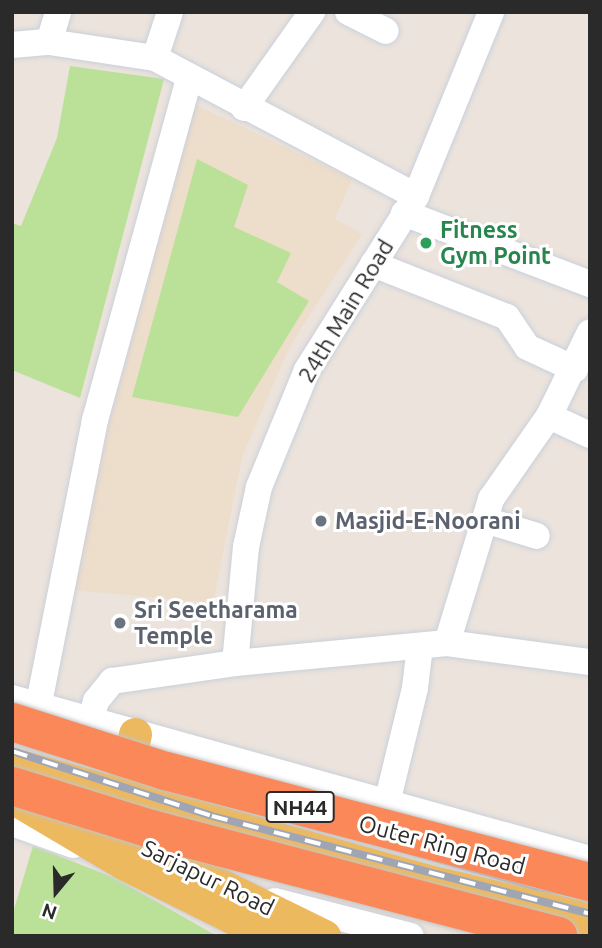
<!DOCTYPE html>
<html>
<head>
<meta charset="utf-8">
<style>
	body { margin:0 }
	#map { position:relative; width:602px; height:948px; overflow:hidden; background:#ebe3dc; font-family:Ubuntu,sans-serif }
	div>[style] { position:absolute }
	.education>* { inset:0; background:#edddcb }
	.green>* { inset:0; background:#bbe199 }
	.roads { filter:drop-shadow(0 0 2px #cad0db) drop-shadow(0 0 2px #cad0db) }
	.minor>* { height:26px; margin:-13px; padding:0 13px; transform-origin:13px; border-radius:13px; background:#fff }
	.major>* { height:33px; margin:-16.5px; padding:0 16.5px; transform-origin:16.5px; border-radius:16.5px; background:#edb95f }
	.rail>* { height:8px; margin-top:-4px; transform-origin:0; background:repeating-linear-gradient(90deg,#fff 0 16px,#9fa5b4 0 32px); box-sizing:border-box; border-block:2px solid #9fa5b4 }
	.bridges { filter:drop-shadow(0 0 2px #c3c3c3) drop-shadow(0 0 2px #c3c3c3) }
	.highway-bridge>* { height:38px; margin:-19px; padding:0 19px; transform-origin:19px; border-radius:19px; background:#fa8858 }
	.dots>* { width:19px; height:19px; translate:-50% -50%; box-sizing:border-box; border:4px solid #fff; border-radius:50% }
	span { translate:-50% -50%; white-space:nowrap; text-align:center; line-height:1.15; -webkit-text-stroke:6px #fff; paint-order:stroke }
	.shield-label span { padding:2px 5px; background:#fff; border:2px solid; border-radius:5px; -webkit-text-stroke-width:0 }
	.shield-label { font-size:21px; color:#2a2a2a; font-weight:700 }
	.leisure-label { font-size:23px; color:#27864d; font-weight:700 }
	.left { translate:0 -50%; text-align:left }
	.street-label { font-size:23px; color:#2a2a2a }
	.worship-label { font-size:23px; color:#5b616d; font-weight:700 }
	.frame { position:absolute; inset:0; border:14px solid #2a2a2a; pointer-events:none }
	.north { position:absolute; left:21px; top:857px; width:70px; height:70px; -webkit-text-stroke:5px #fff; paint-order:stroke; rotate:199deg; font-size:19px; font-weight:700; line-height:28px; text-align:center; color:#2a2a2a }
	.north::after { content:''; display:block; margin:auto; width:24px; height:32px; background:#2a2a2a; clip-path:polygon(50% 0,100% 100%,50% 72%,0 100%) }
</style>
</head>
<body>
<div id="map">
	<div class="education">
		<div style="clip-path:polygon(194px 104px,352px 179px,335px 219px,362px 234px,290px 346px,242px 457px,213px 603px,74px 590px,105px 440px)"></div>
	</div>
	<div class="green">
		<div style="clip-path:polygon(70px 66px,164px 79px,80px 398px,12px 370px,12px 223px,21px 226px,57px 138px)"></div>
		<div style="clip-path:polygon(197px 159px,248px 185px,234px 227px,291px 253px,277px 282px,309px 301px,238px 417px,132px 397px)"></div>
		<div style="clip-path:polygon(33px 846px,115px 878px,217px 936px,12px 936px,12px 916px)"></div>
	</div>
	<div class="roads">
		<div class="minor">
			<div style="left:348px;top:12px;width:42px;rotate:26.6deg"></div>
			<div style="left:49px;top:42px;width:31px;rotate:-73deg"></div>
			<div style="left:12px;top:45px;width:37px;rotate:-5deg"></div>
			<div style="left:49px;top:42px;width:107px;rotate:8.6deg"></div>
			<div style="left:155px;top:58px;width:295px;rotate:27.9deg"></div>
			<div style="left:155px;top:58px;width:48px;rotate:-71.9deg"></div>
			<div style="left:244px;top:108px;width:118px;rotate:-54.7deg"></div>
			<div style="left:404px;top:213px;width:199px;rotate:20.9deg"></div>
			<div style="left:373px;top:264px;width:144px;rotate:21.6deg"></div>
			<div style="left:507px;top:317px;width:36px;rotate:56deg"></div>
			<div style="left:527px;top:347px;width:53px;rotate:24.6deg"></div>
			<div style="left:549px;top:416px;width:45px;rotate:24.9deg"></div>
			<div style="left:485px;top:520px;width:54px;rotate:17.1deg"></div>
			<div style="left:447px;top:643px;width:151px;rotate:-73deg"></div>
			<div style="left:491px;top:499px;width:101px;rotate:-55.1deg"></div>
			<div style="left:549px;top:416px;width:93px;rotate:-64deg"></div>
			<div style="left:235px;top:663px;width:117px;rotate:-84.6deg"></div>
			<div style="left:246px;top:547px;width:61px;rotate:-77.8deg"></div>
			<div style="left:259px;top:487px;width:126px;rotate:-67.7deg"></div>
			<div style="left:307px;top:370px;width:205px;rotate:-57.9deg"></div>
			<div style="left:416px;top:196px;width:199px;rotate:-67.8deg"></div>
			<div style="left:12px;top:698px;width:600px;rotate:15.57deg"></div>
			<div style="left:38px;top:708px;width:294px;rotate:-78.8deg"></div>
			<div style="left:95px;top:420px;width:355px;rotate:-74.6deg"></div>
			<div style="left:90px;top:722px;width:22px;rotate:-74deg"></div>
			<div style="left:96px;top:701px;width:26px;rotate:-51deg"></div>
			<div style="left:112px;top:681px;width:124px;rotate:-8.3deg"></div>
			<div style="left:235px;top:663px;width:213px;rotate:-5.4deg"></div>
			<div style="left:447px;top:643px;width:144px;rotate:7.6deg"></div>
			<div style="left:387px;top:803px;width:118px;rotate:-76.3deg"></div>
			<div style="left:415px;top:688px;width:42px;rotate:-83.2deg"></div>
			<div style="left:12px;top:823px;width:65px;rotate:19.8deg"></div>
			<div style="left:275px;top:901px;width:140px;rotate:14.4deg"></div>
		</div>
		<div class="major">
			<div style="left:135px;top:734px;width:66px;rotate:102.3deg"></div>
			<div style="left:121px;top:798px;width:32px;rotate:86deg"></div>
			<div style="left:123px;top:830px;width:18px;rotate:47deg"></div>
			<div style="left:135px;top:843px;width:211px;rotate:26.2deg"></div>
			<div style="left:12px;top:764px;width:428px;rotate:15.7deg"></div>
			<div style="left:424px;top:880px;width:171px;rotate:13.2deg"></div>
			<div style="left:12px;top:797px;width:129px;rotate:30.7deg"></div>
			<div style="left:123px;top:863px;width:164px;rotate:26.4deg"></div>
		</div>
	</div>
	<div class="rail">
		<div style="left:12px;top:734px;width:210px;rotate:17.1deg"></div>
		<div style="left:213px;top:796px;width:339px;rotate:15.6deg"></div>
		<div style="left:540px;top:887px;width:51px;rotate:10.2deg"></div>
		<div style="left:12px;top:751px;width:210px;rotate:18deg"></div>
		<div style="left:212px;top:816px;width:390px;rotate:14.5deg"></div>
	</div>
	<div class="bridges">
		<div class="highway-bridge">
			<div style="left:12px;top:722px;width:162px;rotate:17.7deg"></div>
			<div style="left:166px;top:771px;width:438px;rotate:14.7deg"></div>
			<div style="left:12px;top:786px;width:145px;rotate:17.2deg"></div>
			<div style="left:151px;top:829px;width:421px;rotate:14.7deg"></div>
		</div>
	</div>
	<div class="dots">
		<div style="left:426px;top:243px;background:#2e9e5b"></div>
		<div style="left:321px;top:521px;background:#6b7280"></div>
		<div style="left:120px;top:623px;background:#6b7280"></div>
	</div>
	<div class="shield-label">
		<span style="left:300px;top:807px">NH44</span>
	</div>
	<div class="leisure-label">
		<span class="left" style="left:440px;top:243px">Fitness<br>Gym Point</span>
	</div>
	<div class="street-label">
		<span style="left:346px;top:311px;rotate:-59deg">24th Main Road</span>
		<span style="left:442px;top:845px;rotate:15deg">Outer Ring Road</span>
		<span style="left:208px;top:878px;rotate:26deg">Sarjapur Road</span>
	</div>
	<div class="worship-label">
		<span class="left" style="left:335px;top:521px">Masjid-E-Noorani</span>
		<span class="left" style="left:134px;top:623px">Sri Seetharama<br>Temple</span>
	</div>
	<div class="frame"></div>
	<div class="north">N</div>
</div>
</body>
</html>
